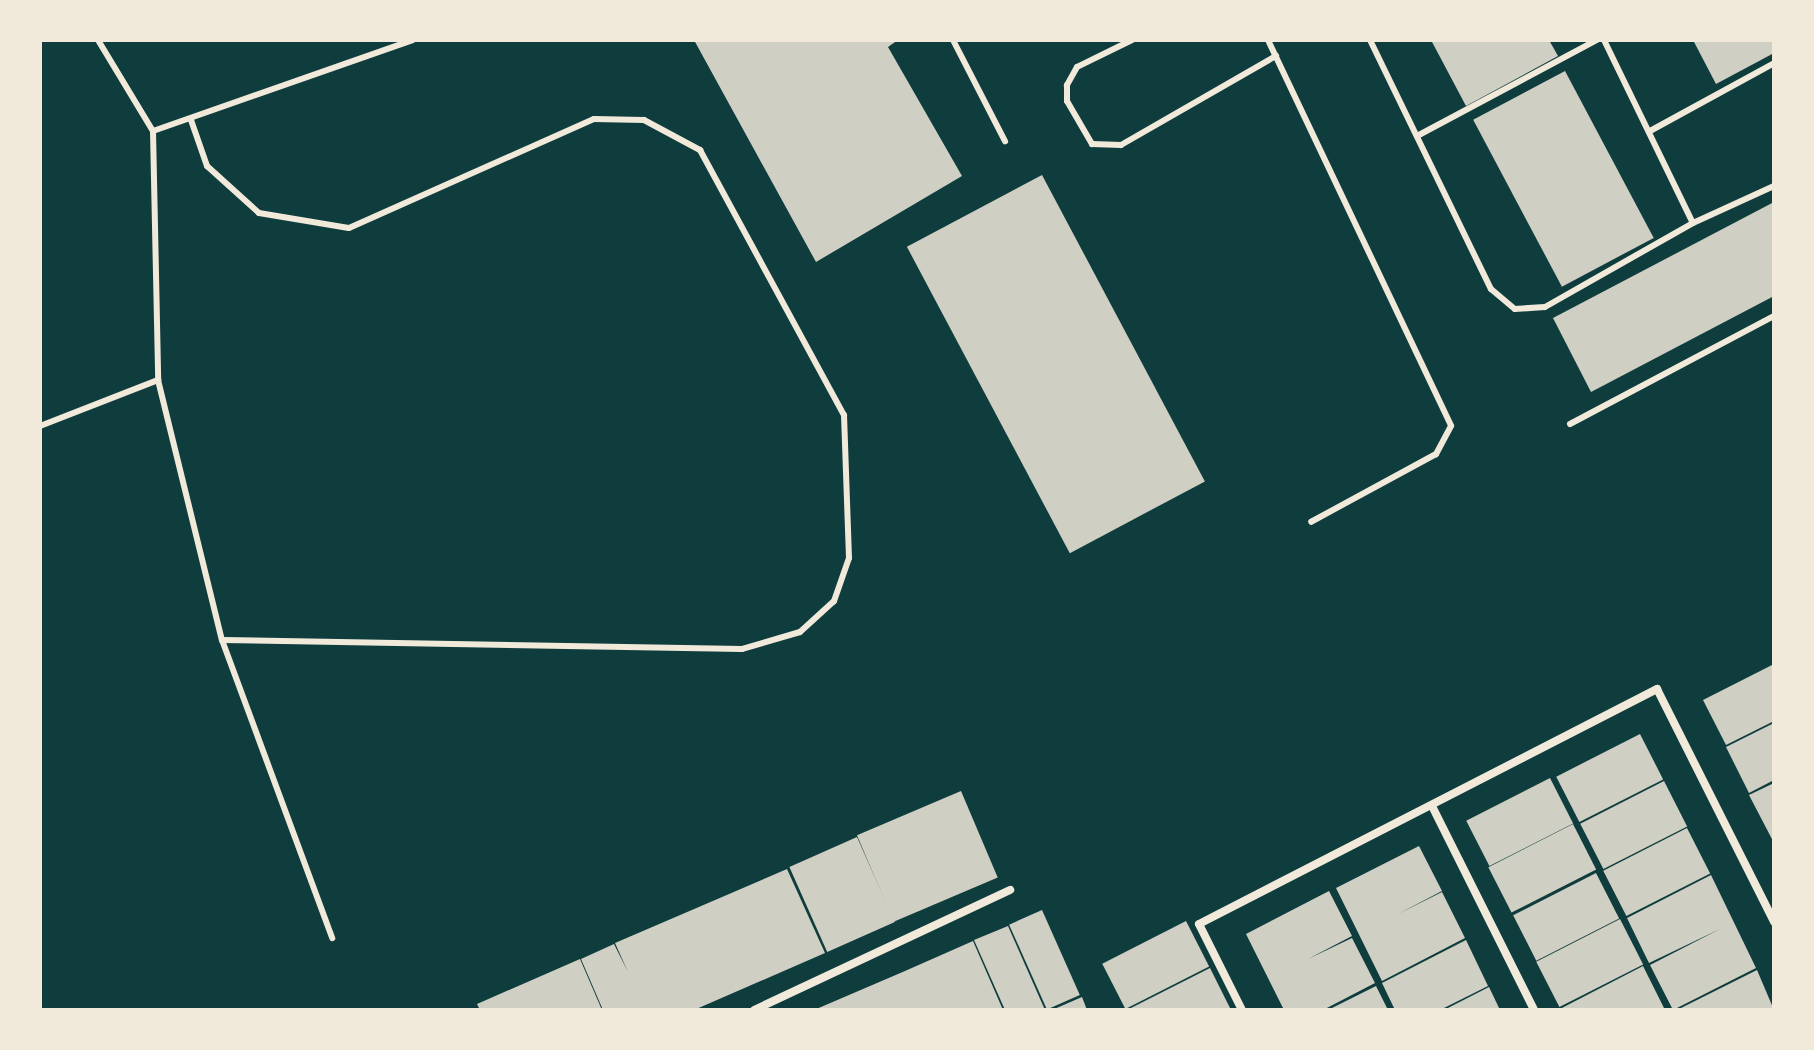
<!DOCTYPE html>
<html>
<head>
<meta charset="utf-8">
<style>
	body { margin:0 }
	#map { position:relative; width:1814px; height:1050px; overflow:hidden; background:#0f3d3e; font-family:Overpass,sans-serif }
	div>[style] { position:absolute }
	.building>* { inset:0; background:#cfcfc3; transform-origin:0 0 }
	.service>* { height:6px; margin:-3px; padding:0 3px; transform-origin:3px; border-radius:3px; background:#f1e9da }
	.minor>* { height:8px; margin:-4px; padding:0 4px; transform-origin:4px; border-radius:4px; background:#f1e9da }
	span { translate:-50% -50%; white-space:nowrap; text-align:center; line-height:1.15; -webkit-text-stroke:8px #f1e9da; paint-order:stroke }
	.frame { position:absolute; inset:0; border:42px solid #f1e9da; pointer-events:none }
</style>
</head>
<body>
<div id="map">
	<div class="building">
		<div style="clip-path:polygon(694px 40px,898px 40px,888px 47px,962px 176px,816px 262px)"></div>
		<div style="clip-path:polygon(1431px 40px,1549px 40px,1558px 56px,1466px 106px)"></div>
		<div style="clip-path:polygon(1693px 40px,1774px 40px,1774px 53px,1716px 84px)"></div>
		<div style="left:1565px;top:71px;width:189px;height:104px;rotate:62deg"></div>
		<div style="left:1042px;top:175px;width:347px;height:153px;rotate:62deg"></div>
		<div style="clip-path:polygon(1774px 202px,1774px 296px,1591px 392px,1553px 318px)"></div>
		<div style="clip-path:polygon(1774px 664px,1774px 721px,1726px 745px,1703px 700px)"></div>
		<div style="clip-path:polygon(1774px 723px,1774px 780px,1749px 793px,1726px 747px)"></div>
		<div style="left:1640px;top:734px;width:51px;height:94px;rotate:63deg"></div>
		<div style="left:1550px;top:778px;width:51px;height:94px;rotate:63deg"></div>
		<div style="left:1664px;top:781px;width:51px;height:94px;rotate:63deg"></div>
		<div style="clip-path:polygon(1774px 783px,1774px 843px,1749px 795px)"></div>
		<div style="left:961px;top:791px;width:94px;height:113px;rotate:67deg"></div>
		<div style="left:1573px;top:824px;width:51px;height:95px;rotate:63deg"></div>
		<div style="left:1687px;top:828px;width:51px;height:94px;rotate:63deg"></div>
		<div style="left:857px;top:837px;width:93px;height:74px;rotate:66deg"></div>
		<div style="clip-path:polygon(1419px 846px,1442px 891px,1398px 914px,1442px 892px,1465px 938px,1382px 981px,1336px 888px)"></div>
		<div style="clip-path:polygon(787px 869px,825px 953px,694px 1010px,603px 1010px,581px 959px,614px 944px,628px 972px,615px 943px)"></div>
		<div style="left:1596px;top:873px;width:51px;height:93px;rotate:63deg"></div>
		<div style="clip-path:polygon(1711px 875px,1756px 968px,1673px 1010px,1650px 965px,1720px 929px,1649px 963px,1627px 918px)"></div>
		<div style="clip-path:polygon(1329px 891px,1352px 936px,1308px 959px,1352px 938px,1375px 983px,1323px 1010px,1284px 1010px,1246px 934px)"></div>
		<div style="left:1042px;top:910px;width:93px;height:36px;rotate:66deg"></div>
		<div style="left:1620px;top:919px;width:51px;height:94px;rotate:63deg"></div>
		<div style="left:1186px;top:921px;width:51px;height:94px;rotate:63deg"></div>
		<div style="clip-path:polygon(1008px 926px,1045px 1010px,1005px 1010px,974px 940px)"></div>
		<div style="clip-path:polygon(1466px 940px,1488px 986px,1440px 1010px,1395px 1010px,1382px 983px)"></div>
		<div style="clip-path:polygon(973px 941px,1003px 1010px,814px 1010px,905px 971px)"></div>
		<div style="clip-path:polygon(580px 959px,602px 1010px,480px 1010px,477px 1004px)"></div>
		<div style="clip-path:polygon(1643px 966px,1665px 1010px,1558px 1010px)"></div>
		<div style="clip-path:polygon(1210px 968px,1231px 1010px,1127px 1010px)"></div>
		<div style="clip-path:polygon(1757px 970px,1774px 1010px,1677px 1010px)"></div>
		<div style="clip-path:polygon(1376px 986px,1388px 1010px,1328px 1010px)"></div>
		<div style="clip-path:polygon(1489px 987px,1500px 1010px,1444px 1010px)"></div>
		<div style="clip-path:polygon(1082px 997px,1087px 1010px,1052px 1010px)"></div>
	</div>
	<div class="service">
		<div style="left:98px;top:40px;width:106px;rotate:58.9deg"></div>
		<div style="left:153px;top:131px;width:249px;rotate:88.8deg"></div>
		<div style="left:158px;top:380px;width:268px;rotate:76.2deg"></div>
		<div style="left:222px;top:640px;width:318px;rotate:69.7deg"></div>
		<div style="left:953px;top:40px;width:114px;rotate:62.8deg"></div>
		<div style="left:1132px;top:40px;width:61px;rotate:153.9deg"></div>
		<div style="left:1077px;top:67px;width:21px;rotate:119deg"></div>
		<div style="left:1067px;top:85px;width:16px;rotate:90deg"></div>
		<div style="left:1067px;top:101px;width:50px;rotate:59.8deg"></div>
		<div style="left:1092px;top:144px;width:29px;rotate:2deg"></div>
		<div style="left:1121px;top:145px;width:179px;rotate:-29.9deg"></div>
		<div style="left:1268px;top:40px;width:427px;rotate:64.6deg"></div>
		<div style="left:1451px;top:426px;width:32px;rotate:118deg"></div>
		<div style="left:1436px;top:454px;width:142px;rotate:151.5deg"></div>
		<div style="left:1370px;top:40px;width:277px;rotate:64.1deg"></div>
		<div style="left:1491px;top:289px;width:31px;rotate:40deg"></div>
		<div style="left:1515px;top:309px;width:30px;rotate:-4deg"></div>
		<div style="left:1545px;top:307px;width:170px;rotate:-29.6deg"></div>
		<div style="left:1604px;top:40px;width:203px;rotate:64.1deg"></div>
		<div style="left:1693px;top:223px;width:89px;rotate:-24.6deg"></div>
		<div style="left:191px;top:120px;width:49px;rotate:70.8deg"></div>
		<div style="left:207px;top:166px;width:70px;rotate:42.1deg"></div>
		<div style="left:259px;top:213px;width:91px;rotate:9.5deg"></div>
		<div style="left:349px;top:228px;width:268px;rotate:-24deg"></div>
		<div style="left:594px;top:119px;width:50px;rotate:1.1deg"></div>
		<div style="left:644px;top:120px;width:64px;rotate:28.2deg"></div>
		<div style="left:700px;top:150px;width:302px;rotate:61.5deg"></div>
		<div style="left:844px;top:415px;width:143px;rotate:88deg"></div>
		<div style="left:849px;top:558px;width:46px;rotate:109.2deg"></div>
		<div style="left:834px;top:601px;width:46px;rotate:137.6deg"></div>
		<div style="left:800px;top:632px;width:60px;rotate:163.7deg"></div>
		<div style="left:742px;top:649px;width:520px;rotate:-179.01deg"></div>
		<div style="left:153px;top:131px;width:275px;rotate:-19.3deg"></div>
		<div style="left:1650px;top:131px;width:141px;rotate:-28.7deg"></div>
		<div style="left:1417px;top:136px;width:204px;rotate:-28.1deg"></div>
		<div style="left:1570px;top:424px;width:231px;rotate:-27.9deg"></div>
		<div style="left:40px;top:426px;width:127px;rotate:-21.3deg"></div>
	</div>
	<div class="minor">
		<div style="left:1432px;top:806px;width:228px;rotate:63.4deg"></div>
		<div style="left:754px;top:1010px;width:283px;rotate:-25.1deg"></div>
		<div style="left:1242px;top:1010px;width:96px;rotate:-116.6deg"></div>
		<div style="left:1199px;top:924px;width:515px;rotate:-27.16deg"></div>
		<div style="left:1657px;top:689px;width:261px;rotate:63.3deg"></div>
	</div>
	<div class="frame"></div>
</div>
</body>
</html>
